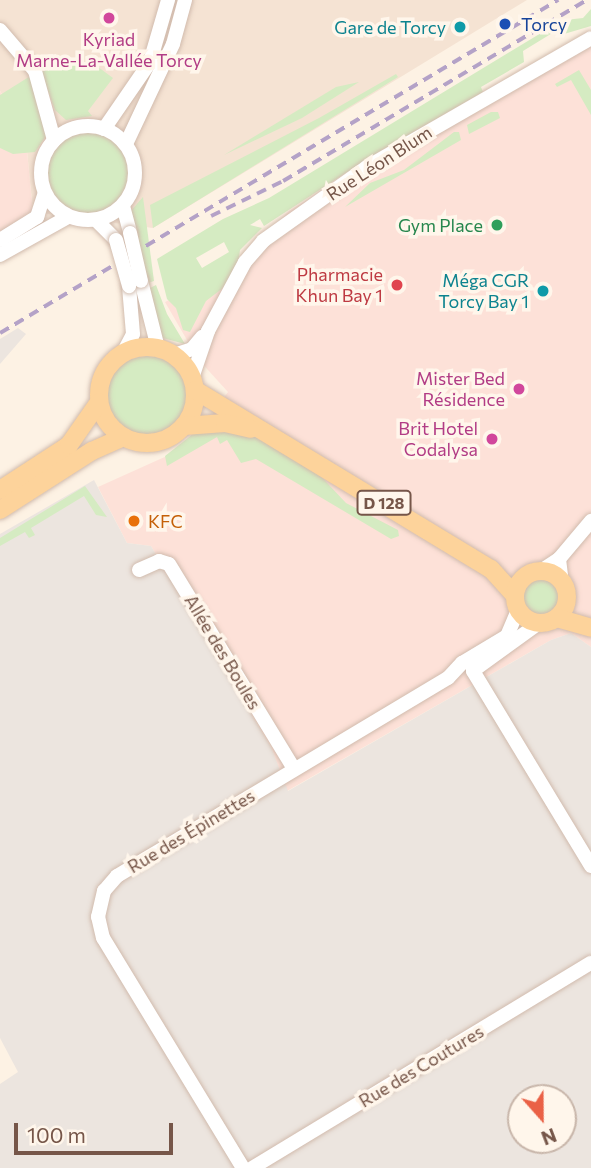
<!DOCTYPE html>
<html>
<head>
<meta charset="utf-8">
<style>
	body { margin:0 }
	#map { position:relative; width:591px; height:1168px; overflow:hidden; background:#fdf2e4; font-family:Commissioner,sans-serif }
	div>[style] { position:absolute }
	.residential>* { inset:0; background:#f5e3d3 }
	.commercial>* { inset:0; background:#fde1d8 }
	.industrial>* { inset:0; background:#ece5df }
	.green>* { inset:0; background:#d5ebc2 }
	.round { border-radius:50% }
	.roads { filter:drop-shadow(0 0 2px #d1bbad) drop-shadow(0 0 2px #d1bbad) }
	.minor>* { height:14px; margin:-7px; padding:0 7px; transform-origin:7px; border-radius:7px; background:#fff }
	.minor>.ring { margin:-7px; padding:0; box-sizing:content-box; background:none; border:14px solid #fff; border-radius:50% }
	.major>* { height:18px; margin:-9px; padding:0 9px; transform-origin:9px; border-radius:9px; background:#fdd39b }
	.major>.ring { margin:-9px; padding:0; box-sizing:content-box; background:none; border:18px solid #fdd39b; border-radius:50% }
	.rail>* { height:3.5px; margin-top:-1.75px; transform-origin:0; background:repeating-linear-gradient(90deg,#b4a2c7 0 10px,transparent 0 17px) }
	.bridges { filter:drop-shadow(0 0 2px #d1bbad) drop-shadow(0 0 2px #d1bbad) }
	.minor-bridge>* { height:14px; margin:-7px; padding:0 7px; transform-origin:7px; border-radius:7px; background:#fff }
	.dots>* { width:19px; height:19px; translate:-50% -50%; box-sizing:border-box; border:4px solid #fff6eb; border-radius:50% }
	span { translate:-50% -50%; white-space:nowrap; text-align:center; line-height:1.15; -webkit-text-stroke:7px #fff6eb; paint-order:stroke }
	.shield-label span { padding:2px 5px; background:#fff6eb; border:2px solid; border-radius:5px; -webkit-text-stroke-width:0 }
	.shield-label { font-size:16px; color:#765649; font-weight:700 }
	.transit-label { font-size:18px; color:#164399 }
	.left { translate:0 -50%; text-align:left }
	.culture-label { font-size:18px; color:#0d838f }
	.right { translate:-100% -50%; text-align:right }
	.hotel-label { font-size:18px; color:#b23c85 }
	.street-label { font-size:18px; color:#765649 }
	.leisure-label { font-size:18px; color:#27864d }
	.health-label { font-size:18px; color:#be3a42 }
	.food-label { font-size:18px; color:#c56008 }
	.north { position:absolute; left:507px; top:1084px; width:70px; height:70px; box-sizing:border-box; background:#fff6eb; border:2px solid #c8b6aa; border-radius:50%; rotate:159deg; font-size:19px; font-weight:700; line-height:28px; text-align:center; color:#765649 }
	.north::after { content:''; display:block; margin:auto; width:24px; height:32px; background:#ea6146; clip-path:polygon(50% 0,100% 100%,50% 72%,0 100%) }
	.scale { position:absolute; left:14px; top:1123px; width:159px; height:32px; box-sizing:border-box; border:4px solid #765649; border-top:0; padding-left:9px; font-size:21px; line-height:24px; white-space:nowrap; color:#765649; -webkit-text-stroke:5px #fff6eb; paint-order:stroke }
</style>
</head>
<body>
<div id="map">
	<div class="residential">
		<div style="clip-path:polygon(0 0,527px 0,153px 228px,33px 212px,25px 131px,0 91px)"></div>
	</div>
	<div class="commercial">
		<div style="clip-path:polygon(591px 31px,591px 647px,571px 633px,551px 640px,287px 791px,271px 747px,151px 546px,127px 543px,98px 487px,209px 437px,214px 411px,228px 392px,198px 359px,165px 302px,227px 272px,289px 211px)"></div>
		<div style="clip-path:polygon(0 91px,25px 131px,33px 212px,0 232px)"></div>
	</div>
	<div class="industrial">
		<div style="clip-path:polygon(18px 328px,26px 334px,0 364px,0 339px)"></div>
		<div style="clip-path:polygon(evenodd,94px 480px,127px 543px,151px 546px,271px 747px,288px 791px,551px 640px,571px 633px,591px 647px,591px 1168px,0 1168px,0 1084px,18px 1072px,0 1038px,0 534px,94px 480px,521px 1098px,563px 1098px,563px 1140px,521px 1140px,521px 1098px)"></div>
	</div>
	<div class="green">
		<div style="clip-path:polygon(591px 9px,591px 26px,564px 34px,565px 20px,583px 18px)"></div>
		<div style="clip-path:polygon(evenodd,551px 27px,554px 32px,523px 51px,524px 62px,481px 87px,483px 92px,372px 156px,264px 226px,260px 219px,250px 225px,262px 228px,240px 250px,238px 264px,223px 288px,206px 301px,190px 332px,183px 330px,176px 308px,167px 299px,157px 259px,223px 219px,269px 198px,551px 27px,224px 242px,229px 252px,202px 268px,196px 258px,224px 242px)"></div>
		<div style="clip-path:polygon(75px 61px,94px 64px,113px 78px,88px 111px,92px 116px,66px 120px,55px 110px,41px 72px)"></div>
		<div style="clip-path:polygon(579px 70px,591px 90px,591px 115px,571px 80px,557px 87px,555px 84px)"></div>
		<div style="clip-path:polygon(396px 74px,398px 77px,153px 228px,150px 205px,319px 118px)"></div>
		<div style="clip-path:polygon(32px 75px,50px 130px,35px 152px,13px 154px,0 148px,0 95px)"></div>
		<div style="clip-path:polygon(359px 82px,302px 118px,224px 155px,336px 87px)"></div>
		<div style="clip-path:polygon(491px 112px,498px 112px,500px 118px,469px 134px,467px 125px)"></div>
		<div style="clip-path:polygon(454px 132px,459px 132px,461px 140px,345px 207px,370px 183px,404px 170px)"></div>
		<div class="round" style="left:48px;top:133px;width:80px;height:80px"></div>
		<div style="clip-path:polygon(143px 197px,154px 281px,148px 283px,129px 213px)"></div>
		<div style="clip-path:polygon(156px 285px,167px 314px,185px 344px,159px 337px,148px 289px)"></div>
		<div class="round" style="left:107px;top:356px;width:80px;height:80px"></div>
		<div style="clip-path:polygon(198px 430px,242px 432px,255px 436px,313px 468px,346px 503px,398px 530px,399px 536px,391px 539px,256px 459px,241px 463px,227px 440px,220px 444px,217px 437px,167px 466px,165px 456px)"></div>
		<div style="clip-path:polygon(85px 486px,107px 517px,96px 515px,84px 496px,31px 528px,35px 535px,29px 538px,25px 532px,0 546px,0 538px)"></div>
		<div class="round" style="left:521px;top:579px;width:38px;height:38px"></div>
	</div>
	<div class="roads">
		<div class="minor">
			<div style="left:0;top:30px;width:54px;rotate:49.5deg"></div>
			<div style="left:35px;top:71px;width:72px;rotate:74.6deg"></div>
			<div class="ring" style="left:41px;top:126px;width:80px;height:80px"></div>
			<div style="left:104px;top:129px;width:81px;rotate:-55.5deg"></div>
			<div style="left:150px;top:62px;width:65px;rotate:-73.8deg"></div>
			<div style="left:126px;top:144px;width:110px;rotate:-64.8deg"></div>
			<div style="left:173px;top:44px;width:46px;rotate:-74.7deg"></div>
			<div style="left:123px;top:206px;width:28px;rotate:75deg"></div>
			<div style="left:96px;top:220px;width:28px;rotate:45deg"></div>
			<div style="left:0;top:240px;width:44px;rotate:-31.9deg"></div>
			<div style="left:37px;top:217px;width:25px;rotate:-72deg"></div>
			<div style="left:0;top:255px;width:78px;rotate:-29.2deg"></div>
			<div style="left:141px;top:281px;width:69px;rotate:75.8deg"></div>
			<div style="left:123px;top:353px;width:21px;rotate:-62deg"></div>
			<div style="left:133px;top:334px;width:48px;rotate:-94.8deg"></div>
			<div style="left:174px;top:355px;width:19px;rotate:-18deg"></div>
			<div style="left:192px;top:349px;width:16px;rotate:-50deg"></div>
			<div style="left:192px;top:378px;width:50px;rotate:-71.2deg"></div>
			<div style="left:208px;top:331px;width:78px;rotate:-61.8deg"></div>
			<div style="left:245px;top:262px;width:28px;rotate:-49deg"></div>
			<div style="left:263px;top:241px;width:128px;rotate:-35.4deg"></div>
			<div style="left:367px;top:167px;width:258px;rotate:-29.9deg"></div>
			<div style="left:559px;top:559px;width:23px;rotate:83deg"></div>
			<div style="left:139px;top:570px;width:22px;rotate:-24deg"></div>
			<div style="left:159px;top:561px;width:10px;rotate:17deg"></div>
			<div style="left:169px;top:564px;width:240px;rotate:58.6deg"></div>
			<div style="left:539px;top:572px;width:24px;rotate:-33deg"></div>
			<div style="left:559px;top:559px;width:50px;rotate:-49.9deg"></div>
			<div style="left:483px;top:657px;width:12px;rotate:145deg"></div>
			<div style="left:473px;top:664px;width:7px;rotate:90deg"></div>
			<div style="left:473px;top:671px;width:228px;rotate:58.8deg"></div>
			<div style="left:478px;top:667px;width:75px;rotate:-35.8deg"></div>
			<div style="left:243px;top:1168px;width:269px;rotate:-121.3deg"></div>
			<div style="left:103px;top:938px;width:22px;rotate:-103deg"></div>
			<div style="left:98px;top:917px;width:27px;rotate:-77deg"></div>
			<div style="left:104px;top:891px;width:20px;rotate:-49deg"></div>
			<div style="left:117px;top:876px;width:386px;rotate:-30.9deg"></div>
			<div style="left:448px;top:678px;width:21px;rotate:-47deg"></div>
			<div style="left:462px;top:663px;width:52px;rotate:-31deg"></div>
			<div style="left:507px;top:636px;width:28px;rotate:-67deg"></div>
			<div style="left:252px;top:1168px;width:396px;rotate:-31.2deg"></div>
		</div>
		<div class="major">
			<div class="ring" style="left:99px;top:347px;width:78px;height:78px"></div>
			<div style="left:195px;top:390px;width:346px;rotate:31.2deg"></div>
			<div style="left:491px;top:569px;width:36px;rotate:48deg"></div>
			<div style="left:184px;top:426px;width:41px;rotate:-4.2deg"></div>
			<div style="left:225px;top:423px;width:26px;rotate:13deg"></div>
			<div style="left:0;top:490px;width:82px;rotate:-33.1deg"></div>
			<div style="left:69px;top:445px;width:52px;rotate:-55.1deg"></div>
			<div style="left:0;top:510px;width:109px;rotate:-32.7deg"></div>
			<div style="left:92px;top:451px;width:34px;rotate:-24deg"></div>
			<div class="ring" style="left:515px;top:571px;width:34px;height:34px"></div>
			<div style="left:557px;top:618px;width:35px;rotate:16deg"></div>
		</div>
	</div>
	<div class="rail">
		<div style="left:211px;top:216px;width:80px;rotate:-25.9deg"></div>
		<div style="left:283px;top:181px;width:354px;rotate:-30.8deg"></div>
		<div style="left:0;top:333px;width:650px;rotate:-30.83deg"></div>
	</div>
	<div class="bridges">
		<div class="minor-bridge">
			<div style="left:130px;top:233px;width:49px;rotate:77.1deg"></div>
			<div style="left:116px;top:240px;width:48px;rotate:74.2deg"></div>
		</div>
	</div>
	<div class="dots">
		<div style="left:109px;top:18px;background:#d1479c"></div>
		<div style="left:505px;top:24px;background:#1a4fb4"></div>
		<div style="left:460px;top:27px;background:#0f9aa8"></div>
		<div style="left:497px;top:225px;background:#2e9e5b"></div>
		<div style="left:397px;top:285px;background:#e0444e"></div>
		<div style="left:543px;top:291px;background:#0f9aa8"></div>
		<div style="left:519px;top:389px;background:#d1479c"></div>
		<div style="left:492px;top:439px;background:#d1479c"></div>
		<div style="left:134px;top:521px;background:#e8710a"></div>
	</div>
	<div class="shield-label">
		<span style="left:384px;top:503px">D 128</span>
	</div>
	<div class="transit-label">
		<span class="left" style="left:521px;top:24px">Torcy</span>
	</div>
	<div class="culture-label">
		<span class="right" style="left:446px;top:27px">Gare de Torcy</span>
		<span class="right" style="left:529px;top:291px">Méga CGR<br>Torcy Bay 1</span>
	</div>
	<div class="hotel-label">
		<span style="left:109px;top:50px">Kyriad<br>Marne-La-Vallée Torcy</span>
		<span class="right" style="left:505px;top:389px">Mister Bed<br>Résidence</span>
		<span class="right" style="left:478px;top:439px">Brit Hotel<br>Codalysa</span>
	</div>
	<div class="street-label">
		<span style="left:379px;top:163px;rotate:-33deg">Rue Léon Blum</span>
		<span style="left:223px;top:652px;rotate:59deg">Allée des Boules</span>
		<span style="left:191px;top:831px;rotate:-31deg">Rue des Épinettes</span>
		<span style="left:421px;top:1066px;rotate:-31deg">Rue des Coutures</span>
	</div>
	<div class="leisure-label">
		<span class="right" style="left:483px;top:225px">Gym Place</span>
	</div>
	<div class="health-label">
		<span class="right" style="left:383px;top:285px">Pharmacie<br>Khun Bay 1</span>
	</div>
	<div class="food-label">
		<span class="left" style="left:148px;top:521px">KFC</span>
	</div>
	<div class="north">N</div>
	<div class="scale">100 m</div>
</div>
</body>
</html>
